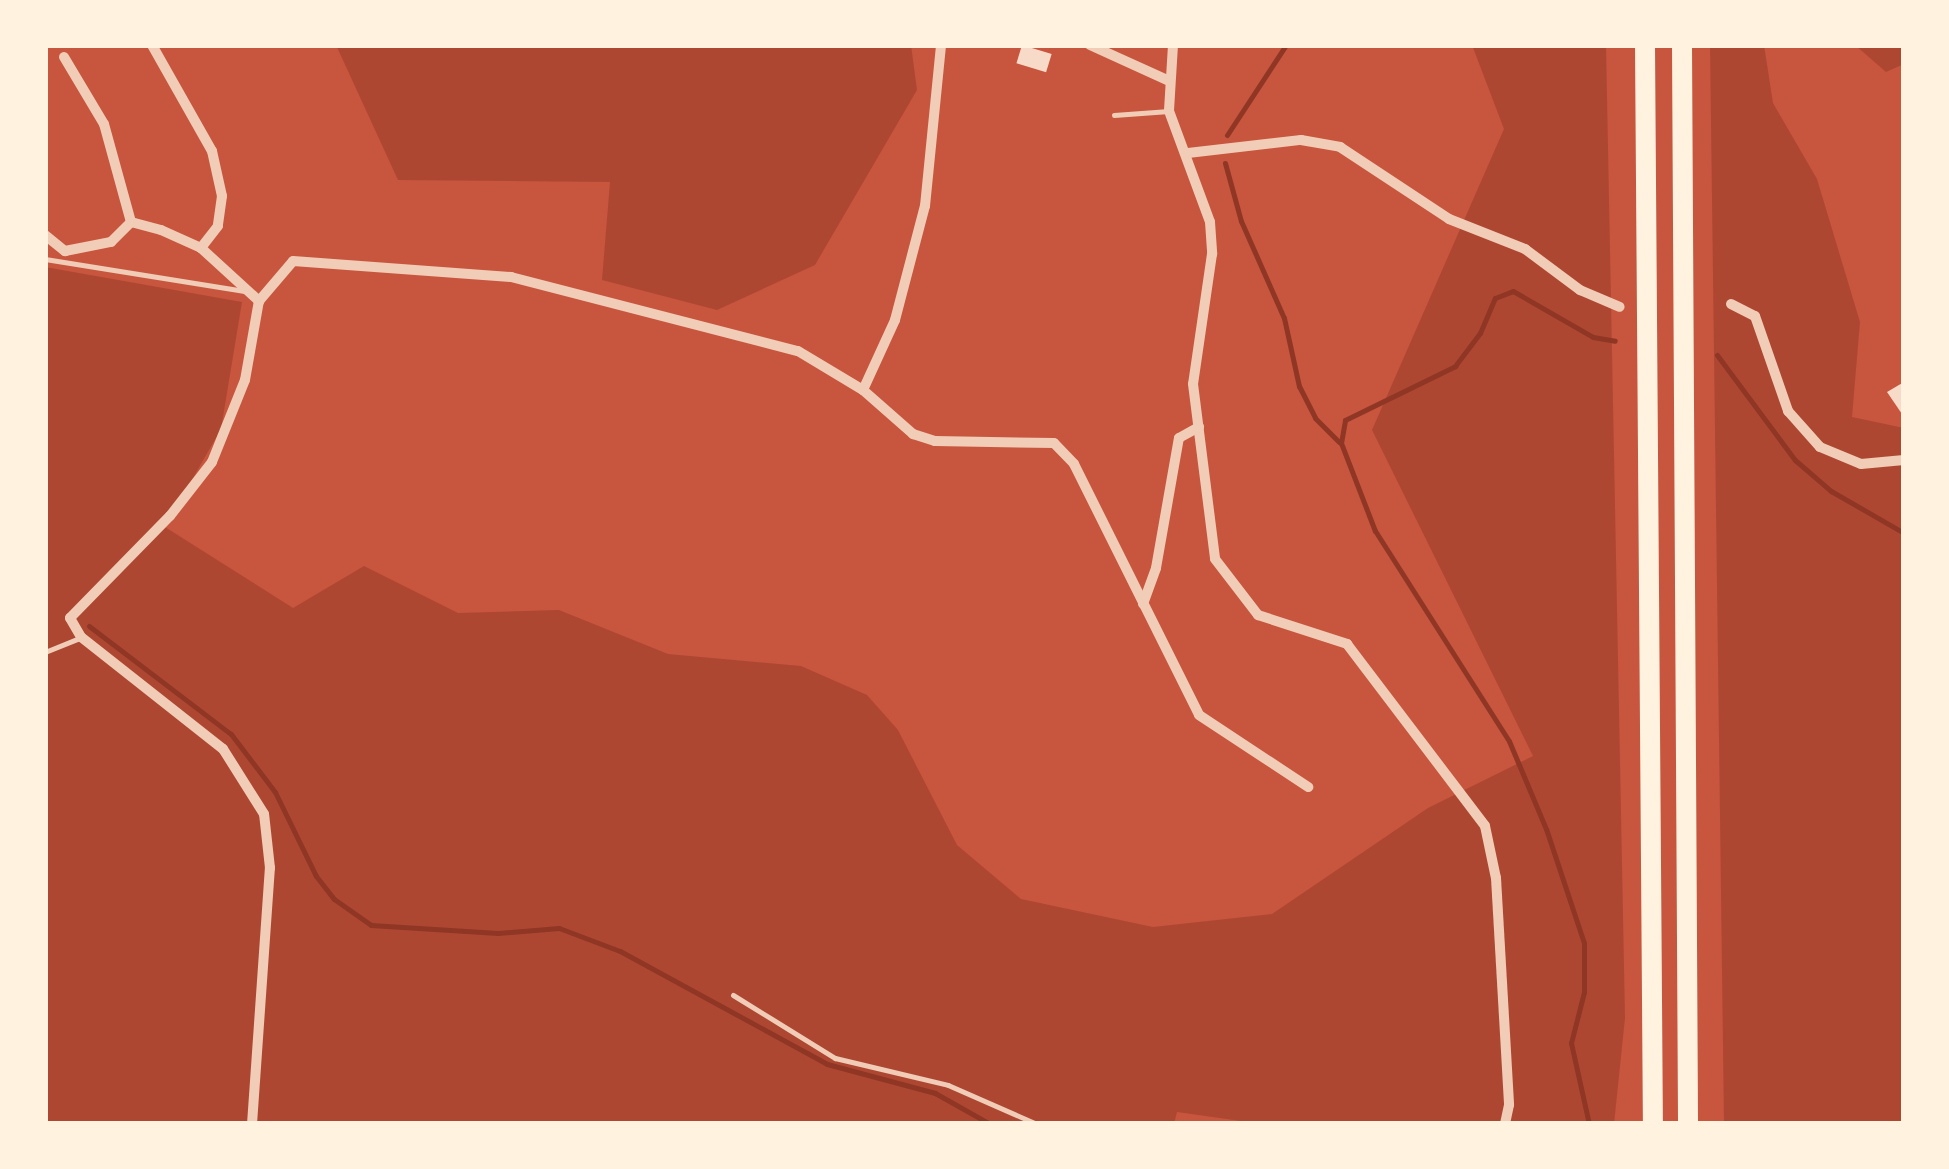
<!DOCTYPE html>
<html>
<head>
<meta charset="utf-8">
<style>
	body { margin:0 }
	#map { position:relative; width:1949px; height:1169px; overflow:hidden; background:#c8553d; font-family:"Source Sans 3",sans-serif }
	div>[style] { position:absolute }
	.green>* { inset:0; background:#ae4732 }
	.stream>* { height:5px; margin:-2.5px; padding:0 2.5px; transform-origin:2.5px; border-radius:2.5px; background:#8f3625 }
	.building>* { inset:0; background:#f7dbc8; transform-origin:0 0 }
	.service>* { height:5px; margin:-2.5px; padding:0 2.5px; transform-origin:2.5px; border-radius:2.5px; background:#f1ccb7 }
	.minor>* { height:10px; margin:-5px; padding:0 5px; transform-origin:5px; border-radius:5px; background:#f1ccb7 }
	.motorway>* { height:20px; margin:-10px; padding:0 10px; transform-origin:10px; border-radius:10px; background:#fff3e0 }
	span { translate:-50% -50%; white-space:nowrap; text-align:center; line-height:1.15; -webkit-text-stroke:10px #fff3e0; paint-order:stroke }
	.frame { position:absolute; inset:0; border:48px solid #fff3e0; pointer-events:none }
</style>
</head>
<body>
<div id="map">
	<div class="green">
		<div style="clip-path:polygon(336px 45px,911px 45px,917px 90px,815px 265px,717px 310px,602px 280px,610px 182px,398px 180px)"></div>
		<div style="clip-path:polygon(1472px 45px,1606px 45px,1625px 1018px,1614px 1124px,1262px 1124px,1177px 1112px,1174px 1124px,45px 1124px,45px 267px,242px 302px,221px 429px,165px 527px,293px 608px,364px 566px,458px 613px,559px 610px,668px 654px,801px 666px,867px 695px,898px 730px,957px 845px,1021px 899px,1153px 927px,1272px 914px,1428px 808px,1533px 756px,1372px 430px,1504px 129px)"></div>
		<div style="clip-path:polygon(1710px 45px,1764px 45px,1773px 103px,1817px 179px,1860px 322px,1852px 417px,1904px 428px,1904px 1124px,1724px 1124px)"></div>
		<div style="clip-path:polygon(1855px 45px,1904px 45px,1904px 64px,1886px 72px)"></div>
	</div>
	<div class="stream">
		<div style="left:1227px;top:135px;width:108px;rotate:-56.8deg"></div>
		<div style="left:1225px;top:163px;width:60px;rotate:74.6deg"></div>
		<div style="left:1241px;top:221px;width:106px;rotate:66.1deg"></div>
		<div style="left:1284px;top:318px;width:70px;rotate:77.6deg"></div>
		<div style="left:1299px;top:386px;width:36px;rotate:63deg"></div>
		<div style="left:1315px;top:418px;width:34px;rotate:45deg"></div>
		<div style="left:1717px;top:355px;width:131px;rotate:53.4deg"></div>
		<div style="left:1795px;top:460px;width:48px;rotate:40.7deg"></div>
		<div style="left:1831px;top:491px;width:84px;rotate:29.9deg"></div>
		<div style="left:89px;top:626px;width:178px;rotate:37.3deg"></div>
		<div style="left:231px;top:734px;width:73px;rotate:52.8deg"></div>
		<div style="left:275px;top:792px;width:93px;rotate:64deg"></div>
		<div style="left:316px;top:876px;width:29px;rotate:52deg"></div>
		<div style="left:334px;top:899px;width:45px;rotate:35.1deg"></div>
		<div style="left:371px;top:925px;width:127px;rotate:3.6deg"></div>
		<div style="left:498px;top:933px;width:61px;rotate:-4.7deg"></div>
		<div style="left:559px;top:928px;width:65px;rotate:20.7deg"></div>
		<div style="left:620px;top:951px;width:236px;rotate:28.6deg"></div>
		<div style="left:827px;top:1064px;width:112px;rotate:15deg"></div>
		<div style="left:935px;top:1093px;width:63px;rotate:29.4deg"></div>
		<div style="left:1589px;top:1124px;width:83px;rotate:-102.5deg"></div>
		<div style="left:1571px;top:1043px;width:53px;rotate:-75.7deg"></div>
		<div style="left:1584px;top:992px;width:49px;rotate:-90deg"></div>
		<div style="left:1584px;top:943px;width:120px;rotate:-108.4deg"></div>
		<div style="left:1546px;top:829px;width:95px;rotate:-112.8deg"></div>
		<div style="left:1509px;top:741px;width:249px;rotate:-122.5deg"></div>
		<div style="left:1375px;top:531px;width:94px;rotate:-111.1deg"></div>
		<div style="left:1341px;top:443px;width:23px;rotate:-80deg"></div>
		<div style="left:1345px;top:420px;width:123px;rotate:-26.1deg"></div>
		<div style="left:1455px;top:366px;width:41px;rotate:-52.9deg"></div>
		<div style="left:1480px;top:333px;width:38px;rotate:-67deg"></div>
		<div style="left:1495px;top:298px;width:19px;rotate:-21deg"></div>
		<div style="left:1513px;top:291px;width:92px;rotate:29.9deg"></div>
		<div style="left:1593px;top:337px;width:22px;rotate:10deg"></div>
	</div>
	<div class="building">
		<div style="left:1022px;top:45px;width:31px;height:19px;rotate:17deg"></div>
		<div style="clip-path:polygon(1904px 382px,1904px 412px,1902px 414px,1887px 392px)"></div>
	</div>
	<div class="service">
		<div style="left:1114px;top:115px;width:55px;rotate:-4.2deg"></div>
		<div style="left:45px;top:259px;width:202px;rotate:9.1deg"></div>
		<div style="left:45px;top:652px;width:37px;rotate:-22deg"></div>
		<div style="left:733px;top:995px;width:120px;rotate:31.7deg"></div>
		<div style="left:835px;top:1058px;width:116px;rotate:13.4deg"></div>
		<div style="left:948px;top:1085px;width:97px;rotate:23.7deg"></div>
	</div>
	<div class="minor">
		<div style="left:152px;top:45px;width:122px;rotate:60.5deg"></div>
		<div style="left:212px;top:151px;width:46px;rotate:77.5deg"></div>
		<div style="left:222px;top:196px;width:30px;rotate:98deg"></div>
		<div style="left:218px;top:226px;width:28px;rotate:128deg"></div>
		<div style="left:1090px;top:45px;width:85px;rotate:24.4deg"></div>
		<div style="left:1173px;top:45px;width:66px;rotate:93.5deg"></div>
		<div style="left:1169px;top:111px;width:118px;rotate:69.7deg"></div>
		<div style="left:1210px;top:222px;width:32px;rotate:86deg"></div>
		<div style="left:1212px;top:254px;width:131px;rotate:98.3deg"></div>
		<div style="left:1193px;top:384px;width:176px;rotate:82.8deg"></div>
		<div style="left:1215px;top:559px;width:71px;rotate:52.5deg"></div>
		<div style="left:1258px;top:615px;width:94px;rotate:18deg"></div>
		<div style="left:1347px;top:644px;width:228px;rotate:52.8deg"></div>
		<div style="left:1485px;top:826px;width:53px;rotate:78.1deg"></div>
		<div style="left:1496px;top:878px;width:227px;rotate:86.7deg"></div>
		<div style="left:1509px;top:1105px;width:19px;rotate:102deg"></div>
		<div style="left:64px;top:57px;width:78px;rotate:59.2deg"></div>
		<div style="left:104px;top:124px;width:102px;rotate:74.6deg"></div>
		<div style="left:1188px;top:153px;width:114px;rotate:-6.6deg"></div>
		<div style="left:1301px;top:140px;width:40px;rotate:10deg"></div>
		<div style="left:1340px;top:147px;width:131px;rotate:33.4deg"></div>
		<div style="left:1449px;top:219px;width:82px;rotate:21.5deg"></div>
		<div style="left:1525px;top:249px;width:69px;rotate:36.7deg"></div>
		<div style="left:1580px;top:290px;width:43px;rotate:23deg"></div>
		<div style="left:45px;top:235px;width:26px;rotate:39deg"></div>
		<div style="left:65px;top:251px;width:47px;rotate:-11.1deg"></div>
		<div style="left:111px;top:242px;width:28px;rotate:-45deg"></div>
		<div style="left:131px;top:222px;width:31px;rotate:15deg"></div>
		<div style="left:161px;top:230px;width:44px;rotate:24.2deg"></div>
		<div style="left:201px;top:248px;width:79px;rotate:42.4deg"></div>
		<div style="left:1731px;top:304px;width:27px;rotate:27deg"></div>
		<div style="left:1755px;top:316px;width:101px;rotate:70.8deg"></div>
		<div style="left:1788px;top:411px;width:48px;rotate:48.4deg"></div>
		<div style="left:1820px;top:447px;width:44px;rotate:22.5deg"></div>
		<div style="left:1861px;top:464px;width:43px;rotate:-5.3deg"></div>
		<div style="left:863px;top:390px;width:77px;rotate:-65.4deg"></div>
		<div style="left:895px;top:320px;width:118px;rotate:-75.3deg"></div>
		<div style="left:925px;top:206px;width:162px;rotate:-84.3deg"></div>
		<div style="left:1143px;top:604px;width:38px;rotate:-70deg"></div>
		<div style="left:1156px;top:568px;width:132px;rotate:-80deg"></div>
		<div style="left:1179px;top:438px;width:23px;rotate:-29deg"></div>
		<div style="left:252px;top:1124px;width:257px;rotate:-86deg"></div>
		<div style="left:270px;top:868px;width:54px;rotate:-96.3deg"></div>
		<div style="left:264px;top:814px;width:77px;rotate:-122.2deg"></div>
		<div style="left:223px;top:749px;width:181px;rotate:-141.7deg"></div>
		<div style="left:81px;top:637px;width:22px;rotate:-120deg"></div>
		<div style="left:70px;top:618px;width:143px;rotate:-45.6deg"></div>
		<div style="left:170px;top:516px;width:68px;rotate:-52.1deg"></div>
		<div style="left:212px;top:462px;width:88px;rotate:-68.1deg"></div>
		<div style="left:245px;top:380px;width:80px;rotate:-80deg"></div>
		<div style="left:259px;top:301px;width:52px;rotate:-49.6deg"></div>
		<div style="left:293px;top:261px;width:219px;rotate:4.2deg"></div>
		<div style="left:511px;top:277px;width:296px;rotate:14.5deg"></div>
		<div style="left:798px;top:351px;width:76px;rotate:31deg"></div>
		<div style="left:863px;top:390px;width:67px;rotate:41.3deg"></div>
		<div style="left:913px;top:434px;width:23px;rotate:18deg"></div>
		<div style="left:935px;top:441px;width:119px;rotate:1deg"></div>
		<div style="left:1054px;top:443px;width:29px;rotate:46deg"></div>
		<div style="left:1074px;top:464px;width:280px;rotate:63.5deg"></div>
		<div style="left:1199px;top:715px;width:131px;rotate:33.4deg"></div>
	</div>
	<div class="motorway">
		<div style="left:1645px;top:45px;width:1079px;rotate:89.58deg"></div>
		<div style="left:1682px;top:45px;width:1079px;rotate:89.68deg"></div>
	</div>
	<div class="frame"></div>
</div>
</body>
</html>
